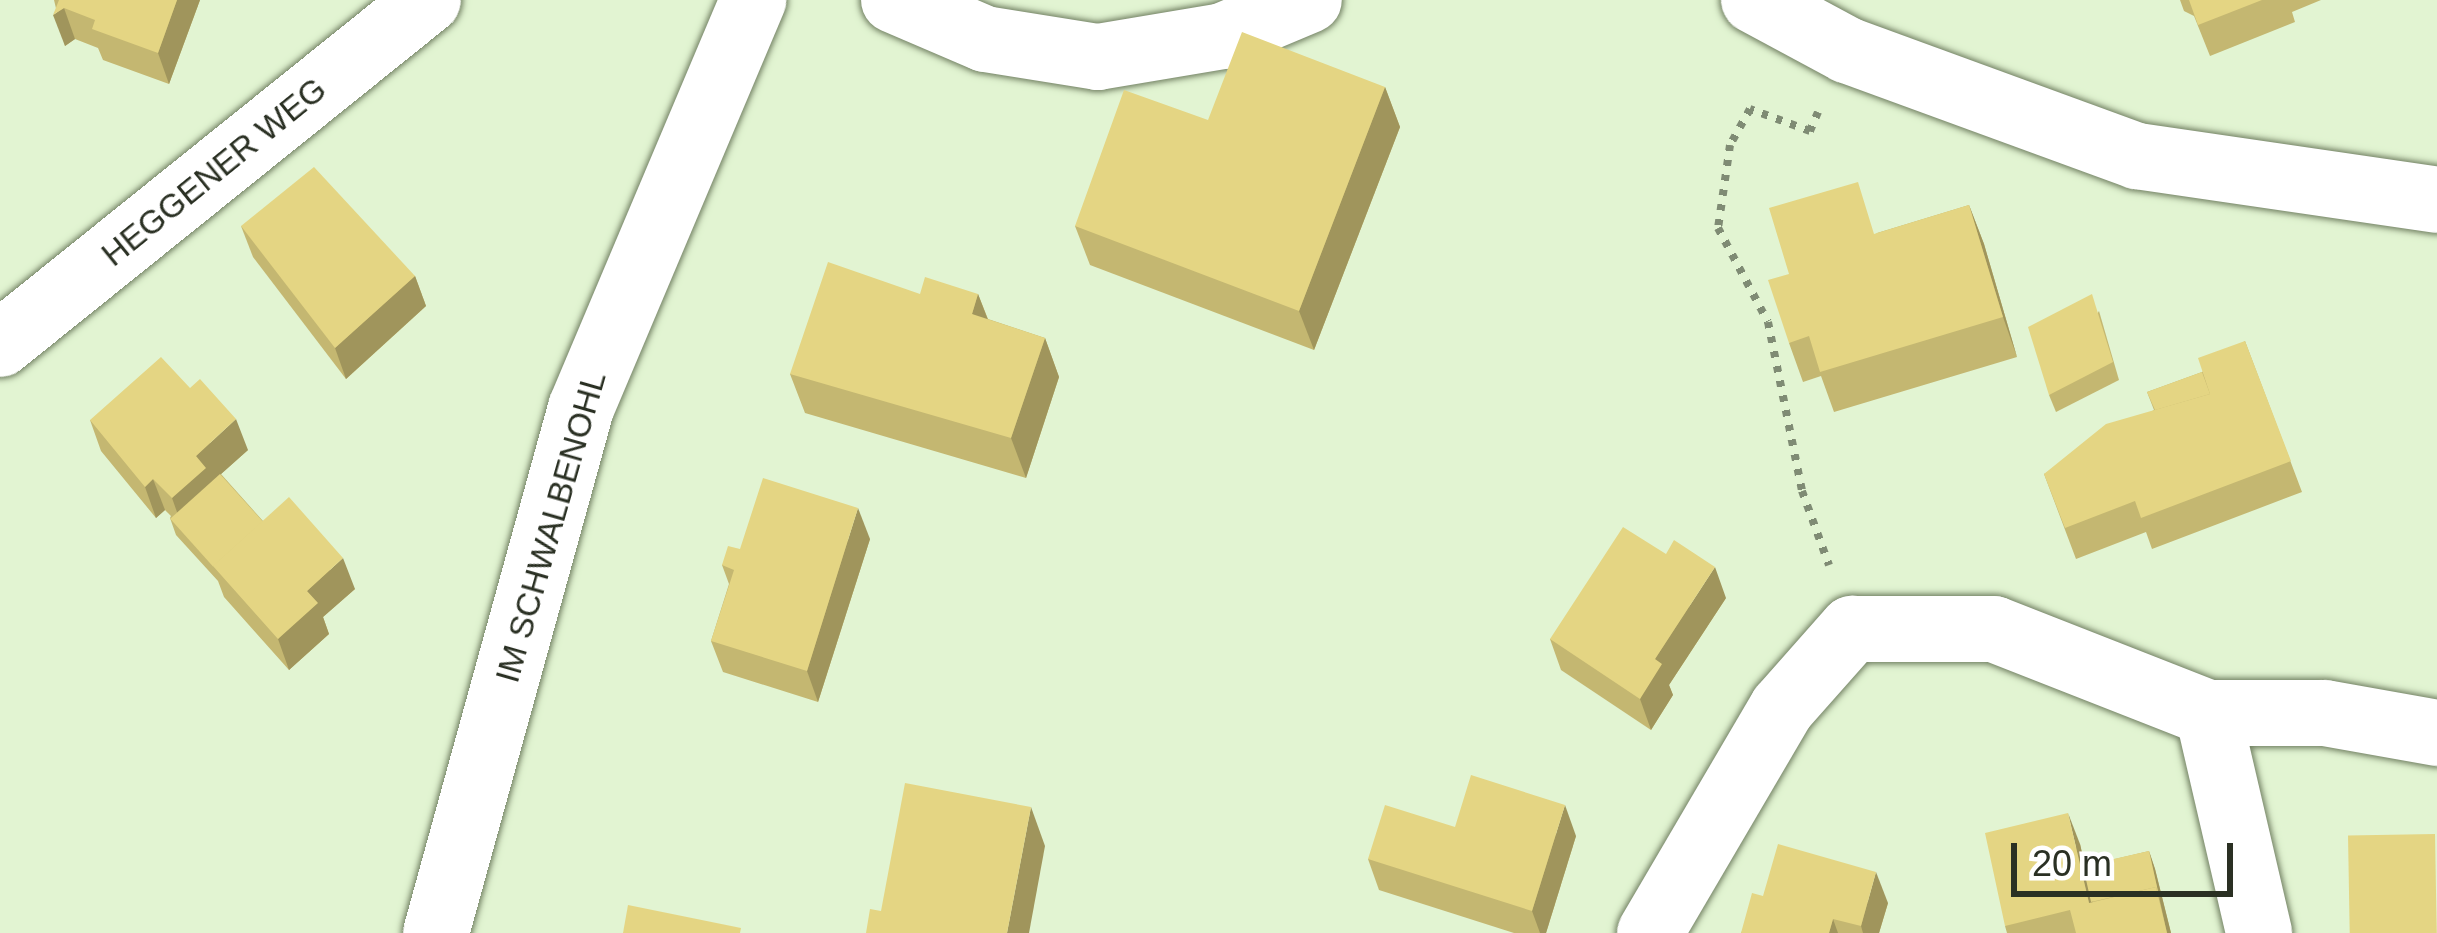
<!DOCTYPE html>
<html>
<head>
<meta charset="utf-8">
<style>
	body { margin:0 }
	#map { position:relative; width:2437px; height:933px; overflow:hidden; background:#e2f4d2; font-family:Helvetica,sans-serif }
	div>[style] { position:absolute }
	.path>* { height:8px; margin-top:-4px; transform-origin:0; background:repeating-linear-gradient(90deg,#7f8b74 0 6px,transparent 0 15px) }
	.roads { filter:drop-shadow(0 0 3px #728163) drop-shadow(0 0 3px #728163) }
	.minor>* { height:66px; margin:-33px; padding:0 33px; transform-origin:33px; border-radius:33px; background:#fff }
	.tertiary>* { height:66px; margin:-33px; padding:0 33px; transform-origin:33px; border-radius:33px; background:#fff }
	.wall>* { inset:0; background:#c4b771 }
	.shaded-wall>* { inset:0; background:#a0955c }
	.building>* { inset:0; background:#e4d583; transform-origin:0 0 }
	span { translate:-50% -50%; white-space:nowrap; text-align:center; line-height:1.15; -webkit-text-stroke:10px #fff; paint-order:stroke }
	.street-label { font-size:33px; color:#2a3023 }
	.scale { position:absolute; left:2011px; top:843px; width:222px; height:54px; box-sizing:border-box; border:6px solid #2a3023; border-top:0; padding-left:15px; font-size:36px; line-height:42px; white-space:nowrap; color:#2a3023; -webkit-text-stroke:9px #fff; paint-order:stroke }
</style>
</head>
<body>
<div id="map">
	<div class="path">
		<div style="left:1818px;top:112px;width:21px;rotate:113deg"></div>
		<div style="left:1810px;top:131px;width:64px;rotate:-159.9deg"></div>
		<div style="left:1750px;top:109px;width:41px;rotate:119.1deg"></div>
		<div style="left:1730px;top:145px;width:84px;rotate:98.2deg"></div>
		<div style="left:1718px;top:228px;width:106px;rotate:62deg"></div>
		<div style="left:1768px;top:322px;width:172px;rotate:78.6deg"></div>
		<div style="left:1802px;top:491px;width:79px;rotate:70deg"></div>
	</div>
	<div class="roads">
		<div class="minor">
			<div style="left:894px;top:0;width:99px;rotate:23.2deg"></div>
			<div style="left:985px;top:39px;width:114px;rotate:9.1deg"></div>
			<div style="left:1098px;top:57px;width:127px;rotate:-9.5deg"></div>
			<div style="left:1223px;top:36px;width:93px;rotate:-22.7deg"></div>
			<div style="left:1754px;top:0;width:106px;rotate:28.3deg"></div>
			<div style="left:1847px;top:50px;width:309px;rotate:20.1deg"></div>
			<div style="left:2137px;top:156px;width:303px;rotate:8.3deg"></div>
			<div style="left:0;top:344px;width:549px;rotate:-38.79deg"></div>
			<div style="left:2208px;top:713px;width:226px;rotate:76.9deg"></div>
			<div style="left:1650px;top:933px;width:261px;rotate:-59.6deg"></div>
			<div style="left:1782px;top:708px;width:106px;rotate:-48.5deg"></div>
			<div style="left:1852px;top:629px;width:142px"></div>
			<div style="left:1994px;top:629px;width:230px;rotate:21.4deg"></div>
			<div style="left:2208px;top:713px;width:117px"></div>
			<div style="left:2325px;top:713px;width:114px;rotate:10.1deg"></div>
		</div>
		<div class="tertiary">
			<div style="left:436px;top:933px;width:545px;rotate:-74.56deg"></div>
			<div style="left:581px;top:408px;width:443px;rotate:-67.1deg"></div>
		</div>
	</div>
	<div class="wall">
		<div style="clip-path:polygon(54px 0,200px 0,169px 84px,103px 60px,98px 48px,75px 39px,65px 46px)"></div>
		<div style="clip-path:polygon(2180px 0,2321px 0,2292px 12px,2295px 22px,2210px 56px,2194px 16px,2184px 11px)"></div>
		<div style="clip-path:polygon(1385px 87px,1400px 127px,1314px 350px,1090px 265px,1075px 226px)"></div>
		<div style="clip-path:polygon(1969px 205px,1984px 244px,2017px 357px,1834px 412px,1821px 376px,1803px 382px,1789px 343px,1877px 233px)"></div>
		<div style="clip-path:polygon(241px 226px,415px 276px,426px 306px,346px 379px,253px 257px)"></div>
		<div style="clip-path:polygon(920px 294px,978px 294px,988px 319px,1045px 338px,1059px 377px,1026px 478px,805px 413px,790px 374px)"></div>
		<div style="clip-path:polygon(2099px 311px,2119px 380px,2056px 412px,2049px 395px)"></div>
		<div style="clip-path:polygon(2245px 341px,2302px 492px,2152px 549px,2146px 532px,2076px 559px,2044px 474px,2154px 410px,2147px 392px,2202px 372px)"></div>
		<div style="clip-path:polygon(90px 420px,248px 450px,221px 474px,263px 521px,355px 589px,323px 617px,329px 634px,289px 670px,224px 597px,218px 581px,176px 535px,170px 518px,171px 516px,165px 510px,156px 518px,101px 451px)"></div>
		<div style="clip-path:polygon(870px 539px,818px 702px,723px 672px,711px 641px,729px 584px,722px 565px,740px 549px)"></div>
		<div style="clip-path:polygon(1726px 598px,1669px 685px,1673px 695px,1651px 730px,1561px 670px,1550px 639px)"></div>
		<div style="clip-path:polygon(1455px 827px,1576px 836px,1546px 933px,1514px 933px,1379px 890px,1368px 859px)"></div>
		<div style="clip-path:polygon(2080px 844px,2085px 866px,2149px 851px,2155px 869px,2171px 933px,2007px 933px,2005px 926px)"></div>
		<div style="clip-path:polygon(1763px 896px,1888px 903px,1879px 933px,1741px 933px)"></div>
	</div>
	<div class="shaded-wall">
		<div style="clip-path:polygon(177px 0,200px 0,169px 84px,158px 53px)"></div>
		<div style="clip-path:polygon(64px 8px,75px 39px,65px 46px,53px 15px)"></div>
		<div style="clip-path:polygon(1385px 87px,1400px 127px,1314px 350px,1299px 311px)"></div>
		<div style="clip-path:polygon(1969px 205px,1984px 244px,2017px 357px,2003px 317px)"></div>
		<div style="clip-path:polygon(415px 276px,426px 306px,346px 379px,335px 348px)"></div>
		<div style="clip-path:polygon(978px 294px,993px 333px,972px 314px)"></div>
		<div style="clip-path:polygon(1045px 338px,1059px 377px,1026px 478px,1011px 438px)"></div>
		<div style="clip-path:polygon(236px 419px,248px 450px,211px 483px,183px 529px,172px 498px,196px 456px)"></div>
		<div style="clip-path:polygon(153px 479px,165px 510px,156px 518px,145px 487px)"></div>
		<div style="clip-path:polygon(858px 508px,870px 539px,818px 702px,807px 671px)"></div>
		<div style="clip-path:polygon(343px 558px,355px 589px,323px 617px,329px 634px,289px 670px,278px 639px,307px 591px)"></div>
		<div style="clip-path:polygon(1715px 567px,1726px 598px,1669px 685px,1673px 695px,1651px 730px,1640px 699px,1655px 659px)"></div>
		<div style="clip-path:polygon(1565px 805px,1576px 836px,1546px 933px,1540px 933px,1532px 911px)"></div>
		<div style="clip-path:polygon(1031px 807px,1045px 846px,1029px 933px,1007px 933px)"></div>
		<div style="clip-path:polygon(2068px 813px,2080px 844px,2096px 916px,2089px 903px)"></div>
		<div style="clip-path:polygon(2149px 851px,2155px 869px,2171px 933px,2167px 933px)"></div>
		<div style="clip-path:polygon(1876px 872px,1888px 903px,1879px 933px,1863px 933px,1861px 926px)"></div>
		<div style="clip-path:polygon(1833px 919px,1838px 933px,1829px 933px)"></div>
	</div>
	<div class="building">
		<div style="clip-path:polygon(59px 0,177px 0,158px 53px,92px 29px,95px 20px,64px 8px,53px 15px)"></div>
		<div style="clip-path:polygon(2189px 0,2262px 0,2198px 25px)"></div>
		<div style="clip-path:polygon(1242px 32px,1385px 87px,1299px 311px,1075px 226px,1124px 90px,1208px 120px)"></div>
		<div style="clip-path:polygon(314px 167px,415px 276px,335px 348px,241px 226px)"></div>
		<div style="clip-path:polygon(1858px 182px,1874px 234px,1969px 205px,2003px 317px,1820px 372px,1809px 336px,1789px 343px,1768px 280px,1789px 274px,1769px 208px)"></div>
		<div style="clip-path:polygon(828px 262px,920px 294px,925px 277px,978px 294px,972px 314px,1045px 338px,1011px 438px,790px 374px)"></div>
		<div style="clip-path:polygon(2092px 294px,2113px 362px,2049px 395px,2028px 327px)"></div>
		<div style="clip-path:polygon(2245px 341px,2291px 461px,2141px 518px,2135px 501px,2065px 528px,2044px 474px,2106px 424px,2210px 394px,2198px 358px)"></div>
		<div style="clip-path:polygon(161px 357px,190px 388px,200px 379px,236px 419px,196px 456px,206px 468px,172px 498px,153px 479px,145px 487px,90px 420px)"></div>
		<div style="clip-path:polygon(2202px 372px,2210px 394px,2155px 410px,2147px 392px)"></div>
		<div style="left:220px;top:474px;width:64px;height:67px;rotate:48deg"></div>
		<div style="clip-path:polygon(763px 478px,858px 508px,807px 671px,711px 641px,734px 570px,722px 565px,728px 546px,740px 549px)"></div>
		<div style="clip-path:polygon(289px 497px,343px 558px,307px 591px,318px 603px,278px 639px,213px 566px)"></div>
		<div style="clip-path:polygon(1623px 527px,1666px 554px,1674px 540px,1715px 567px,1655px 659px,1662px 664px,1640px 699px,1550px 639px)"></div>
		<div style="clip-path:polygon(1471px 775px,1565px 805px,1532px 911px,1368px 859px,1385px 805px,1455px 827px)"></div>
		<div style="clip-path:polygon(905px 783px,1031px 807px,1007px 933px,866px 933px,870px 909px,881px 911px)"></div>
		<div style="clip-path:polygon(2068px 813px,2089px 903px,2156px 887px,2167px 933px,2076px 933px,2070px 910px,2005px 926px,1985px 833px)"></div>
		<div style="left:2435px;top:834px;width:99px;height:87px;rotate:89deg"></div>
		<div style="clip-path:polygon(1778px 844px,1876px 872px,1861px 926px,1833px 919px,1829px 933px,1741px 933px,1752px 893px,1763px 896px)"></div>
		<div style="clip-path:polygon(2149px 851px,2160px 900px,2156px 887px,2091px 902px,2083px 866px)"></div>
		<div style="clip-path:polygon(628px 905px,741px 928px,740px 933px,623px 933px)"></div>
	</div>
	<div class="street-label">
		<span style="left:214px;top:172px;rotate:-39deg">HEGGENER WEG</span>
		<span style="left:551px;top:527px;rotate:-74deg">IM SCHWALBENOHL</span>
	</div>
	<div class="scale">20 m</div>
</div>
</body>
</html>
